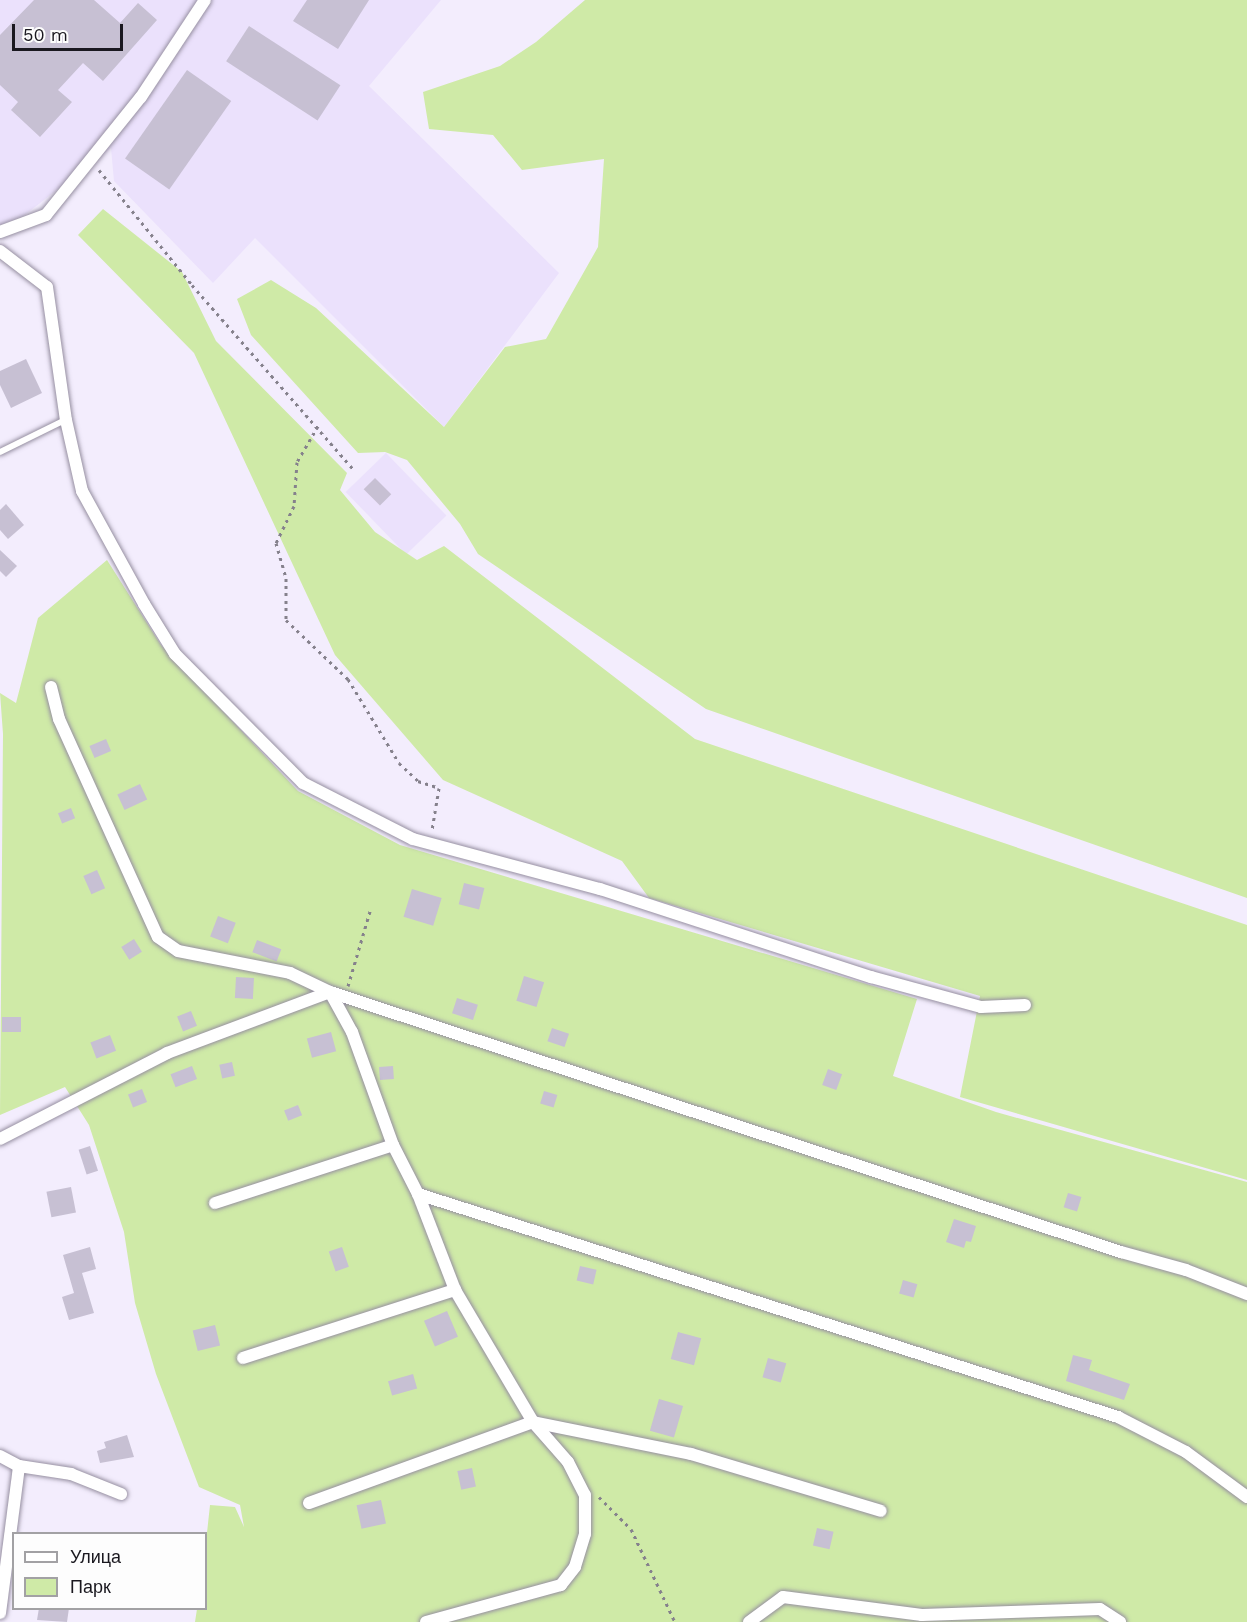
<!DOCTYPE html>
<html>
<head>
<meta charset="utf-8">
<style>
	body { margin:0 }
	#map { position:relative; width:1247px; height:1622px; overflow:hidden; background:#f3edfd; font-family:"Work Sans",sans-serif }
	div>[style] { position:absolute }
	.built>* { inset:0; background:#ebe1fc; transform-origin:0 0 }
	.green>* { inset:0; background:#cfeaa7 }
	.building>* { inset:0; background:#c7c0d3; transform-origin:0 0 }
	.path>* { height:3px; margin-top:-1.5px; transform-origin:0; background:repeating-linear-gradient(90deg,#85818c 0 3px,transparent 0 7.5px) }
	.roads { filter:drop-shadow(0 0 2px #968fa1) drop-shadow(0 0 2px #968fa1) }
	.service>* { height:6px; margin:-3px; padding:0 3px; transform-origin:3px; border-radius:3px; background:#fff }
	.minor>* { height:12px; margin:-6px; padding:0 6px; transform-origin:6px; border-radius:6px; background:#fff }
	span { translate:-50% -50%; white-space:nowrap; text-align:center; line-height:1.15; -webkit-text-stroke:6px #fdfdfd; paint-order:stroke }
	.legend { position:absolute; left:12px; top:1532px; width:195px; height:78px; box-sizing:border-box; background:#fdfdfd; border:2px solid #a2a1a4; margin:0; padding:8px 10px; list-style:none; font-size:18px; color:#1a181f }
	.legend li { display:flex; align-items:center; gap:12px; height:30px }
	.legend b { width:30px; border:2px solid #a2a1a4 }
	.scale { position:absolute; left:12px; top:24px; width:111px; height:27px; box-sizing:border-box; border:3px solid #1a181f; border-top:0; padding-left:8px; font-size:18px; line-height:21px; white-space:nowrap; color:#1a181f; -webkit-text-stroke:4px #fdfdfd; paint-order:stroke }
</style>
</head>
<body>
<div id="map">
	<div class="built">
		<div style="clip-path:polygon(0 0,441px 0,369px 86px,559px 273px,444px 427px,255px 238px,213px 283px,114px 181px,111px 148px,22px 217px,0 225px)"></div>
		<div style="left:386px;top:453px;width:87px;height:56px;rotate:46deg"></div>
	</div>
	<div class="green">
		<div style="clip-path:polygon(585px 0,1247px 0,1247px 898px,706px 709px,478px 554px,460px 524px,407px 460px,385px 452px,358px 453px,251px 335px,237px 299px,271px 280px,316px 308px,444px 427px,505px 347px,546px 339px,598px 247px,604px 159px,522px 170px,493px 135px,429px 129px,423px 92px,500px 66px,536px 42px)"></div>
		<div style="clip-path:polygon(103px 209px,182px 272px,216px 341px,347px 473px,340px 490px,375px 532px,417px 560px,444px 546px,695px 739px,1247px 925px,1247px 1180px,960px 1097px,980px 996px,649px 898px,622px 861px,443px 780px,335px 655px,194px 353px,78px 235px)"></div>
		<div style="clip-path:polygon(107px 560px,161px 645px,298px 791px,400px 845px,917px 999px,893px 1076px,996px 1112px,1247px 1182px,1247px 1622px,195px 1622px,197px 1609px,206px 1608px,206px 1542px,210px 1505px,235px 1507px,244px 1527px,240px 1505px,199px 1487px,156px 1374px,135px 1303px,124px 1232px,89px 1125px,65px 1087px,0 1115px,3px 734px,0 693px,16px 703px,38px 618px)"></div>
	</div>
	<div class="building">
		<div style="clip-path:polygon(34px 0,94px 0,120px 23px,138px 3px,157px 20px,103px 81px,83px 63px,58px 90px,72px 102px,40px 137px,11px 110px,18px 102px,0 85px,0 35px)"></div>
		<div style="clip-path:polygon(307px 0,369px 0,338px 49px,293px 21px)"></div>
		<div style="left:249px;top:26px;width:109px;height:42px;rotate:33deg"></div>
		<div style="left:187px;top:70px;width:54px;height:108px;rotate:35deg"></div>
		<div style="clip-path:polygon(26px 359px,42px 393px,11px 408px,0 385px,0 371px)"></div>
		<div style="left:375px;top:478px;width:23px;height:16px;rotate:45deg"></div>
		<div style="clip-path:polygon(6px 504px,24px 525px,8px 539px,0 530px,0 510px)"></div>
		<div style="clip-path:polygon(0 550px,17px 566px,6px 577px,0 571px)"></div>
		<div style="left:106px;top:739px;width:13px;height:18px;rotate:67deg"></div>
		<div style="left:140px;top:784px;width:17px;height:25px;rotate:65deg"></div>
		<div style="left:71px;top:808px;width:11px;height:14px;rotate:68deg"></div>
		<div style="left:97px;top:870px;width:20px;height:15px;rotate:66deg"></div>
		<div style="left:464px;top:883px;width:21px;height:22px;rotate:14deg"></div>
		<div style="left:412px;top:889px;width:31px;height:29px;rotate:17deg"></div>
		<div style="left:218px;top:916px;width:19px;height:22px;rotate:21deg"></div>
		<div style="left:134px;top:939px;width:15px;height:15px;rotate:58deg"></div>
		<div style="left:257px;top:940px;width:26px;height:13px;rotate:21deg"></div>
		<div style="left:524px;top:976px;width:21px;height:26px;rotate:17deg"></div>
		<div style="left:236px;top:977px;width:18px;height:21px;rotate:3deg"></div>
		<div style="left:457px;top:998px;width:22px;height:16px;rotate:18deg"></div>
		<div style="left:191px;top:1011px;width:16px;height:15px;rotate:68deg"></div>
		<div style="left:2px;top:1017px;width:19px;height:15px"></div>
		<div style="left:552px;top:1028px;width:18px;height:14px;rotate:19deg"></div>
		<div style="left:331px;top:1032px;width:20px;height:25px;rotate:75deg"></div>
		<div style="left:110px;top:1035px;width:17px;height:21px;rotate:69deg"></div>
		<div style="left:232px;top:1062px;width:14px;height:13px;rotate:78deg"></div>
		<div style="left:192px;top:1066px;width:14px;height:23px;rotate:69deg"></div>
		<div style="left:393px;top:1066px;width:13px;height:14px;rotate:86deg"></div>
		<div style="left:828px;top:1069px;width:15px;height:17px;rotate:20deg"></div>
		<div style="left:142px;top:1089px;width:14px;height:15px;rotate:69deg"></div>
		<div style="left:544px;top:1091px;width:14px;height:13px;rotate:17deg"></div>
		<div style="left:298px;top:1105px;width:11px;height:15px;rotate:68deg"></div>
		<div style="left:90px;top:1146px;width:26px;height:12px;rotate:72deg"></div>
		<div style="left:71px;top:1187px;width:26px;height:25px;rotate:79deg"></div>
		<div style="left:1068px;top:1193px;width:14px;height:15px;rotate:17deg"></div>
		<div style="clip-path:polygon(954px 1219px,976px 1226px,971px 1242px,966px 1241px,964px 1248px,946px 1242px)"></div>
		<div style="clip-path:polygon(90px 1247px,96px 1269px,82px 1273px,94px 1313px,69px 1320px,62px 1297px,74px 1293px,63px 1255px)"></div>
		<div style="left:342px;top:1247px;width:21px;height:14px;rotate:71deg"></div>
		<div style="left:580px;top:1266px;width:17px;height:15px;rotate:13deg"></div>
		<div style="left:903px;top:1280px;width:15px;height:14px;rotate:16deg"></div>
		<div style="left:447px;top:1311px;width:28px;height:25px;rotate:67deg"></div>
		<div style="left:215px;top:1325px;width:21px;height:23px;rotate:76deg"></div>
		<div style="left:678px;top:1332px;width:24px;height:28px;rotate:15deg"></div>
		<div style="clip-path:polygon(1073px 1355px,1092px 1360px,1089px 1370px,1130px 1384px,1124px 1400px,1066px 1381px)"></div>
		<div style="left:768px;top:1358px;width:19px;height:20px;rotate:16deg"></div>
		<div style="left:413px;top:1374px;width:15px;height:26px;rotate:74deg"></div>
		<div style="left:659px;top:1399px;width:25px;height:33px;rotate:16deg"></div>
		<div style="clip-path:polygon(127px 1435px,134px 1457px,100px 1463px,97px 1451px,106px 1448px,104px 1442px)"></div>
		<div style="left:472px;top:1468px;width:19px;height:15px;rotate:78deg"></div>
		<div style="left:381px;top:1500px;width:24px;height:25px;rotate:78deg"></div>
		<div style="left:817px;top:1528px;width:17px;height:18px;rotate:13deg"></div>
		<div style="clip-path:polygon(39px 1608px,69px 1608px,67px 1622px,37px 1620px)"></div>
	</div>
	<div class="path">
		<div style="left:99px;top:170px;width:148px;rotate:51deg"></div>
		<div style="left:192px;top:285px;width:244px;rotate:48.8deg"></div>
		<div style="left:318px;top:426px;width:42px;rotate:120.3deg"></div>
		<div style="left:297px;top:462px;width:44px;rotate:93.9deg"></div>
		<div style="left:294px;top:506px;width:41px;rotate:115.9deg"></div>
		<div style="left:276px;top:543px;width:36px;rotate:74deg"></div>
		<div style="left:286px;top:578px;width:42px;rotate:90deg"></div>
		<div style="left:286px;top:620px;width:86px;rotate:43.6deg"></div>
		<div style="left:348px;top:679px;width:98px;rotate:58.7deg"></div>
		<div style="left:399px;top:763px;width:26px;rotate:43deg"></div>
		<div style="left:418px;top:781px;width:22px;rotate:18deg"></div>
		<div style="left:439px;top:788px;width:43px;rotate:99.5deg"></div>
		<div style="left:348px;top:986px;width:81px;rotate:-73.6deg"></div>
		<div style="left:599px;top:1497px;width:45px;rotate:45deg"></div>
		<div style="left:631px;top:1529px;width:103px;rotate:64.7deg"></div>
	</div>
	<div class="roads">
		<div class="service">
			<div style="left:0;top:452px;width:72px;rotate:-26.2deg"></div>
		</div>
		<div class="minor">
			<div style="left:0;top:232px;width:49px;rotate:-20.3deg"></div>
			<div style="left:46px;top:215px;width:151px;rotate:-51.2deg"></div>
			<div style="left:141px;top:97px;width:116px;rotate:-56.6deg"></div>
			<div style="left:0;top:251px;width:59px;rotate:37.5deg"></div>
			<div style="left:47px;top:287px;width:134px;rotate:81.9deg"></div>
			<div style="left:66px;top:420px;width:73px;rotate:77.3deg"></div>
			<div style="left:82px;top:491px;width:129px;rotate:61.2deg"></div>
			<div style="left:144px;top:604px;width:59px;rotate:58.2deg"></div>
			<div style="left:175px;top:654px;width:182px;rotate:45.2deg"></div>
			<div style="left:303px;top:783px;width:123px;rotate:27deg"></div>
			<div style="left:413px;top:839px;width:194px;rotate:15deg"></div>
			<div style="left:600px;top:889px;width:285px;rotate:18deg"></div>
			<div style="left:871px;top:977px;width:114px;rotate:15.3deg"></div>
			<div style="left:981px;top:1007px;width:44px;rotate:-2.6deg"></div>
			<div style="left:51px;top:687px;width:33px;rotate:76deg"></div>
			<div style="left:59px;top:719px;width:239px;rotate:65.6deg"></div>
			<div style="left:158px;top:937px;width:24px;rotate:35deg"></div>
			<div style="left:178px;top:951px;width:114px;rotate:11.1deg"></div>
			<div style="left:290px;top:973px;width:44px;rotate:25.4deg"></div>
			<div style="left:330px;top:992px;width:46px;rotate:61.2deg"></div>
			<div style="left:352px;top:1032px;width:120px;rotate:70.1deg"></div>
			<div style="left:393px;top:1145px;width:55px;rotate:63deg"></div>
			<div style="left:418px;top:1194px;width:103px;rotate:68.9deg"></div>
			<div style="left:455px;top:1290px;width:153px;rotate:59.4deg"></div>
			<div style="left:533px;top:1422px;width:161px;rotate:11.4deg"></div>
			<div style="left:691px;top:1454px;width:198px;rotate:16.7deg"></div>
			<div style="left:0;top:1139px;width:188px;rotate:-27.2deg"></div>
			<div style="left:167px;top:1053px;width:174px;rotate:-20.5deg"></div>
			<div style="left:330px;top:992px;width:833px;rotate:18.2deg"></div>
			<div style="left:1121px;top:1252px;width:67px;rotate:15.5deg"></div>
			<div style="left:1186px;top:1270px;width:66px;rotate:21.5deg"></div>
			<div style="left:418px;top:1194px;width:735px;rotate:17.67deg"></div>
			<div style="left:1118px;top:1417px;width:76px;rotate:27.2deg"></div>
			<div style="left:1186px;top:1452px;width:76px;rotate:36.4deg"></div>
			<div style="left:215px;top:1203px;width:187px;rotate:-18deg"></div>
			<div style="left:243px;top:1358px;width:223px;rotate:-17.8deg"></div>
			<div style="left:0;top:1456px;width:21px;rotate:28deg"></div>
			<div style="left:19px;top:1466px;width:53px;rotate:8.7deg"></div>
			<div style="left:71px;top:1474px;width:54px;rotate:21.8deg"></div>
			<div style="left:309px;top:1503px;width:238px;rotate:-19.9deg"></div>
			<div style="left:533px;top:1422px;width:53px;rotate:48.8deg"></div>
			<div style="left:568px;top:1462px;width:37px;rotate:63deg"></div>
			<div style="left:585px;top:1495px;width:39px;rotate:90deg"></div>
			<div style="left:585px;top:1534px;width:34px;rotate:107deg"></div>
			<div style="left:575px;top:1567px;width:23px;rotate:128deg"></div>
			<div style="left:561px;top:1585px;width:140px;rotate:164.7deg"></div>
			<div style="left:0;top:1613px;width:148px;rotate:-82.6deg"></div>
			<div style="left:749px;top:1622px;width:42px;rotate:-36.3deg"></div>
			<div style="left:783px;top:1597px;width:140px;rotate:7.4deg"></div>
			<div style="left:922px;top:1615px;width:178px;rotate:-1.9deg"></div>
			<div style="left:1100px;top:1609px;width:24px;rotate:33deg"></div>
		</div>
	</div>
	<ul class="legend">
	<li><b style="height:8px;background:#fff"></b>Улица</li>
	<li><b style="height:16px;background:#cfeaa7"></b>Парк</li>
	</ul>
	<div class="scale">50 m</div>
</div>
</body>
</html>
